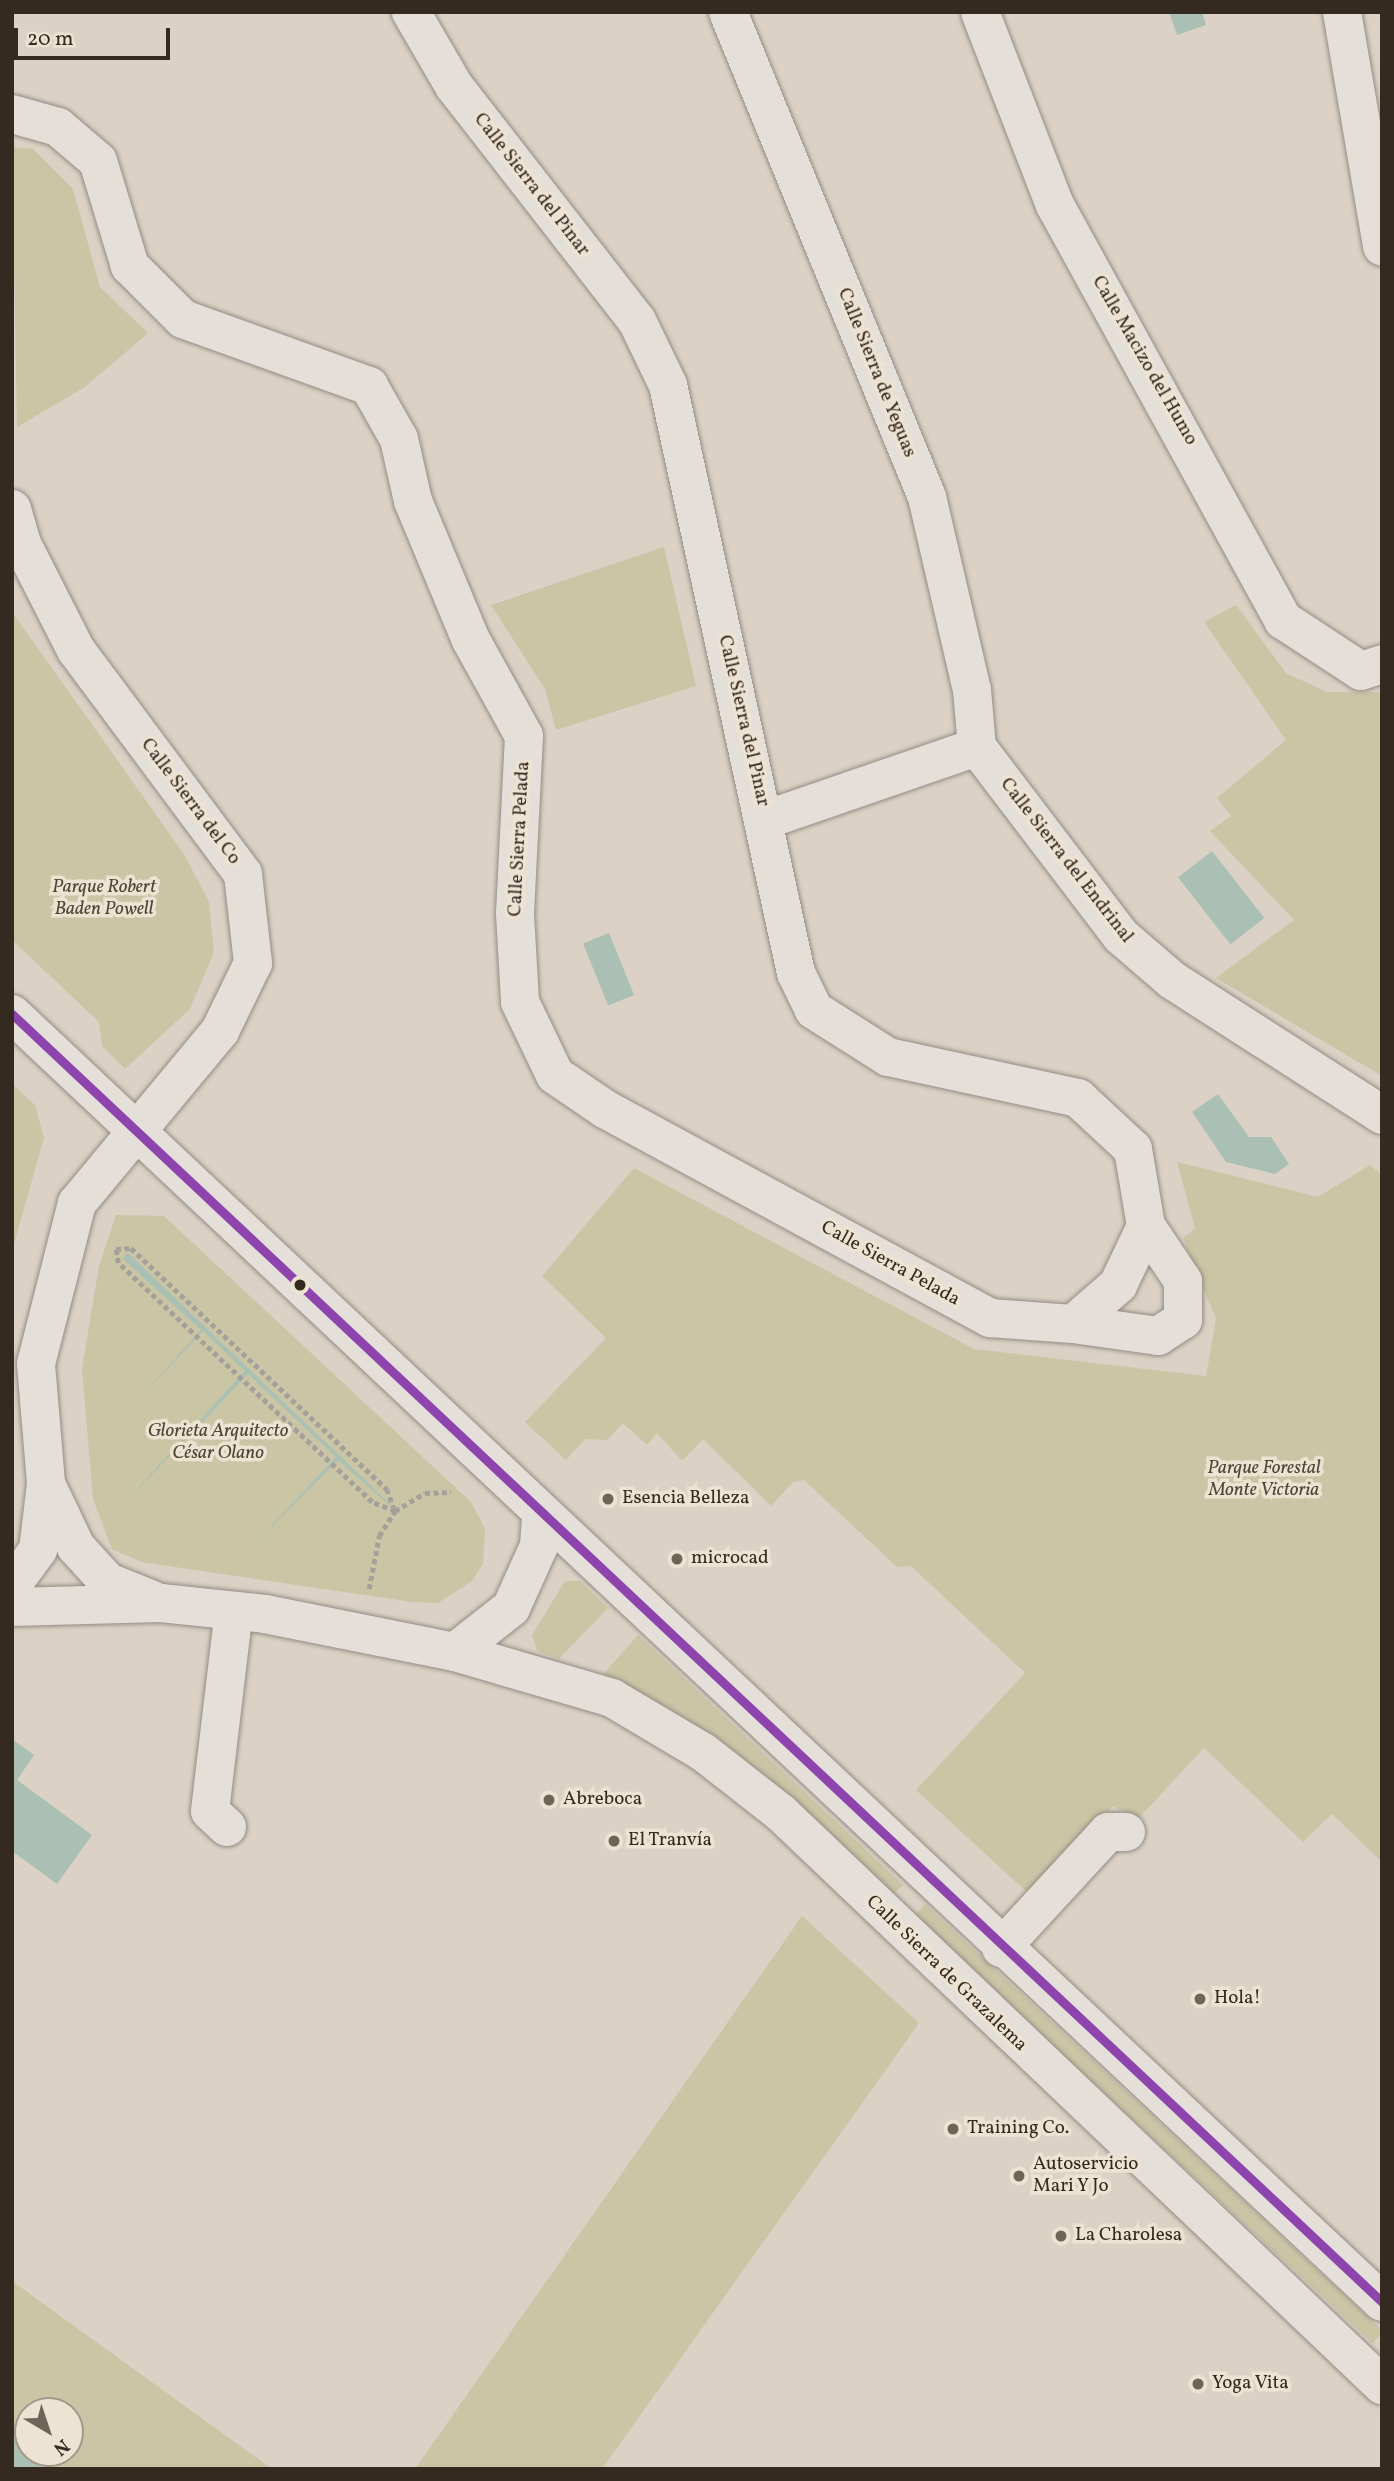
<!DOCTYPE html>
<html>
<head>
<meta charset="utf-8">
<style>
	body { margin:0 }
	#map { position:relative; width:1394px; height:2481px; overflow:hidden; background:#dbd2c5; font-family:Vollkorn,serif }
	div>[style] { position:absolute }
	.green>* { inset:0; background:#cac5a5; transform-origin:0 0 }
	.water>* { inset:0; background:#abc0b4; transform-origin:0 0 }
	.path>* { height:4.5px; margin-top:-2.25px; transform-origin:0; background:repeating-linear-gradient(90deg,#a5a19a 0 5px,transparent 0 8.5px) }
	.roads { filter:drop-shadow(0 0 2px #938c84) drop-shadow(0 0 2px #938c84) }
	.minor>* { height:38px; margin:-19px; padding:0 19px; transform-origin:19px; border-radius:19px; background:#e4dfd8 }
	.bus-1>* { height:9px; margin:-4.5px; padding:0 4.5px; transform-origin:4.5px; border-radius:4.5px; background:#8e44ad }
	.dots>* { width:19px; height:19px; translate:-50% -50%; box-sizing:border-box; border:4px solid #ede3d3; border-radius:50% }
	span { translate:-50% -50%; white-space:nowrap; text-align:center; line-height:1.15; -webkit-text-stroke:7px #ede3d3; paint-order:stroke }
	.street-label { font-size:19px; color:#342a1f }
	.park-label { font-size:19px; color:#4f4735; font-style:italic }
	.poi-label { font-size:19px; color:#342a1f }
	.left { translate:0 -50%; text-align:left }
	.frame { position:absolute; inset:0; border:14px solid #342a1f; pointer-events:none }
	.north { position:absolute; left:14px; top:2397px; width:70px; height:70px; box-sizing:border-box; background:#ede3d3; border:2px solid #a3998b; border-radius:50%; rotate:141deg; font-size:19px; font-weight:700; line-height:28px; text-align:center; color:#342a1f }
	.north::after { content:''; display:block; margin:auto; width:24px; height:32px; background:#6e6559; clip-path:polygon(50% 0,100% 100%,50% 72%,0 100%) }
	.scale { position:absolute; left:14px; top:28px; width:156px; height:32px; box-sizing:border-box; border:4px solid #342a1f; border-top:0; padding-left:9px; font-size:21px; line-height:24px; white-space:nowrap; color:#342a1f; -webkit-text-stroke:5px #ede3d3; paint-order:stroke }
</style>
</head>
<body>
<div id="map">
	<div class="green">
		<div style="clip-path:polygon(12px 147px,33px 149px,73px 189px,100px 287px,148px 333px,85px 387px,17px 427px)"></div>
		<div style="clip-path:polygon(664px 547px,696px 686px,556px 730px,545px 689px,491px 605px)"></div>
		<div style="clip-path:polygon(1236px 605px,1286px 673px,1327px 692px,1382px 692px,1382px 1076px,1216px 978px,1294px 920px,1210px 831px,1231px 816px,1217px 798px,1286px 740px,1204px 622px)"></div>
		<div style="clip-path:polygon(12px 612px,184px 854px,209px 902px,214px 952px,190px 1009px,125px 1069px,102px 1046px,99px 1022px,12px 940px)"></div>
		<div style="clip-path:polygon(12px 1084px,35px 1105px,44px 1138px,12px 1251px)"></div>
		<div style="clip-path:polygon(1177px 1162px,1318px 1197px,1370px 1165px,1382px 1175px,1382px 1862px,1332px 1814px,1303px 1842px,1204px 1748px,1137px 1820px,1113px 1806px,1030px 1895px,916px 1790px,1025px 1673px,911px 1566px,897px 1567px,804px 1480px,793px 1482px,771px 1506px,703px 1439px,682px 1461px,657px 1433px,647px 1445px,623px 1423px,607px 1440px,585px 1439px,566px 1460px,525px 1422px,606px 1338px,542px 1276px,634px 1168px,974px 1349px,1206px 1376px,1216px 1319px,1183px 1238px,1195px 1228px)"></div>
		<div style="clip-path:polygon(116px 1215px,164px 1216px,471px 1502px,485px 1529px,483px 1564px,472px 1581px,438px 1603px,412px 1602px,141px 1562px,112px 1549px,93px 1499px,82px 1369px,99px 1266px)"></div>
		<div style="clip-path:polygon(565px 1581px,580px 1581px,608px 1608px,559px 1659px,537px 1651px,532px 1635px)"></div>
		<div style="clip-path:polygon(638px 1635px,903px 1885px,893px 1895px,601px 1677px)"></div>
		<div style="left:925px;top:1904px;width:627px;height:16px;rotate:43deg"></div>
		<div style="clip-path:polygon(802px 1916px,919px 2023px,602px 2469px,415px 2469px)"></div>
		<div style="clip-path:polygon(12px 2281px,272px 2469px,58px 2469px,34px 2453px,70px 2453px,70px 2411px,28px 2411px,28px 2449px,12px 2438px)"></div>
	</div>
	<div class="water">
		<div style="clip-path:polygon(1169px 12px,1202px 12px,1206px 25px,1177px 35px)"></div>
		<div style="left:1212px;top:851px;width:85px;height:43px;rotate:52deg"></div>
		<div style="left:609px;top:933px;width:67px;height:28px;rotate:68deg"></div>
		<div style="clip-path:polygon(1218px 1094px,1249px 1137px,1271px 1137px,1289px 1164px,1275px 1174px,1226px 1162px,1192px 1112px)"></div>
		<div style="clip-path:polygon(126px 1253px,129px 1254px,412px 1525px,338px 1460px,249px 1550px,336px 1457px,248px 1374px,116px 1512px,245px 1371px,203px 1331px,137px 1401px,201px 1330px,123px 1259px)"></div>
		<div style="clip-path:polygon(12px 1739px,34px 1755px,17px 1780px,92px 1835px,57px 1884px,12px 1851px)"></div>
		<div style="clip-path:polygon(12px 2438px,28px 2453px,58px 2469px,12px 2469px)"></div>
	</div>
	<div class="path">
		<div style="left:131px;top:1248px;width:352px;rotate:43.3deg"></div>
		<div style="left:387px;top:1489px;width:23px;rotate:70deg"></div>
		<div style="left:395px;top:1511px;width:25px;rotate:-159deg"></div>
		<div style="left:372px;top:1502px;width:349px;rotate:-136.7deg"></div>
		<div style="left:118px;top:1263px;width:14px;rotate:-98deg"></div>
		<div style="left:116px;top:1249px;width:15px;rotate:-4deg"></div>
		<div style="left:369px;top:1589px;width:54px;rotate:-79.3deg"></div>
		<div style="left:379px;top:1536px;width:30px;rotate:-57deg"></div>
		<div style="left:395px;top:1511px;width:35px;rotate:-31deg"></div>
		<div style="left:425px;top:1493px;width:26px;rotate:-2deg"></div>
	</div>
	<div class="roads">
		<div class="minor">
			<div style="left:728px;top:12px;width:524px;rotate:67.69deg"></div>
			<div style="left:927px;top:497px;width:198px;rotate:76.9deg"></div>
			<div style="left:972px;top:690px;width:57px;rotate:85deg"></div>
			<div style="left:980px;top:12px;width:207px;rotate:68.8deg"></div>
			<div style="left:1055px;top:205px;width:474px;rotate:61.2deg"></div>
			<div style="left:1283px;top:620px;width:93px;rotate:33.2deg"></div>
			<div style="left:1361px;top:671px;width:22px;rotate:-18deg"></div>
			<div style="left:1342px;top:12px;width:238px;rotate:80.3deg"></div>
			<div style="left:12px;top:114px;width:48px;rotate:15.8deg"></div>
			<div style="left:58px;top:127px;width:52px;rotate:40.4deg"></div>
			<div style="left:98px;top:161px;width:110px;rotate:73.1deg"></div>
			<div style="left:130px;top:266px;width:75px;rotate:45deg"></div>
			<div style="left:183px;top:319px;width:198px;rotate:19.8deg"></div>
			<div style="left:369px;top:386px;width:61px;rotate:60.5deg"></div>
			<div style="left:399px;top:439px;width:64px;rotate:77.3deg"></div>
			<div style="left:413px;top:501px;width:151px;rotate:67.4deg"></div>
			<div style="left:471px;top:640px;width:110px;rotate:61.1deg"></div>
			<div style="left:524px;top:736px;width:178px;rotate:92.9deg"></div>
			<div style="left:515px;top:914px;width:88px;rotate:86.7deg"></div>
			<div style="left:520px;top:1002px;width:81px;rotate:64.4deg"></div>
			<div style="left:555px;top:1075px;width:60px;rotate:34.2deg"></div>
			<div style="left:605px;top:1109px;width:438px;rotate:28.5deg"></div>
			<div style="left:990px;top:1318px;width:83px;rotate:4.1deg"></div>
			<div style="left:1073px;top:1324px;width:60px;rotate:-40.9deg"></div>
			<div style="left:1118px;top:1285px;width:65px;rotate:-64.6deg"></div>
			<div style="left:1146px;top:1226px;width:78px;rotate:-99.6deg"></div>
			<div style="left:1133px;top:1149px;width:75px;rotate:-137.2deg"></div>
			<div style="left:1078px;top:1098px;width:194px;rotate:-167.8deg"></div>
			<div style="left:888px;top:1057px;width:88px;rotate:-147.6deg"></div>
			<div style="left:814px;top:1010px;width:41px;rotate:-115.9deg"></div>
			<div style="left:796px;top:973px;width:602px;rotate:-102.28deg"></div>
			<div style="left:668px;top:385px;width:71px;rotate:-115.8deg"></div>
			<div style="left:637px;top:321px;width:298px;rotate:-127.9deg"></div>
			<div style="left:454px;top:86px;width:86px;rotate:-120.2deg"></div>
			<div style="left:12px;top:509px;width:36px;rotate:74deg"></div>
			<div style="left:22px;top:544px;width:119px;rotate:63deg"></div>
			<div style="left:76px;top:650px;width:279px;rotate:53.3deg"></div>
			<div style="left:243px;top:874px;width:90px;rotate:83.6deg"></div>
			<div style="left:253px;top:963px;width:76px;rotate:115.9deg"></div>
			<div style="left:220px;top:1031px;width:224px;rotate:129.7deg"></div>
			<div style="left:77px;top:1203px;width:166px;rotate:104.3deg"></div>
			<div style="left:36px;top:1364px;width:120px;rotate:85.2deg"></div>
			<div style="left:46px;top:1484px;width:66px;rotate:96.9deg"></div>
			<div style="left:38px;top:1550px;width:44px;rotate:126.6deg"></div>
			<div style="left:765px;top:820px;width:224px;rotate:-19deg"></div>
			<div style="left:977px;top:747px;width:238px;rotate:52.7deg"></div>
			<div style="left:1121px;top:936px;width:67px;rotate:40.8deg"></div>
			<div style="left:1172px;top:980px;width:250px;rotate:32.7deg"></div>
			<div style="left:12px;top:1014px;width:1880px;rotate:43.23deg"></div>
			<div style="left:1073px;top:1324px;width:86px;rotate:8deg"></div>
			<div style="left:1158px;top:1336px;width:30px;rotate:-33deg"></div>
			<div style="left:1183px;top:1320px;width:39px;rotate:-90deg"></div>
			<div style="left:1183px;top:1281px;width:66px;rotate:-123.9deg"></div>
			<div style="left:46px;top:1484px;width:70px;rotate:64.5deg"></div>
			<div style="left:76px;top:1547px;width:47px;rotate:47.6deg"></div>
			<div style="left:108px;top:1582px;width:48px;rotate:21.8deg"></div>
			<div style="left:12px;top:1607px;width:149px;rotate:-1.5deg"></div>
			<div style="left:161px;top:1603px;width:105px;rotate:6deg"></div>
			<div style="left:265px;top:1614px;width:194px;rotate:11.3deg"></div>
			<div style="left:455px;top:1652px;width:164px;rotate:16.3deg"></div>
			<div style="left:612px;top:1698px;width:106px;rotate:30.7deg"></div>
			<div style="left:703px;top:1752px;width:99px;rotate:38deg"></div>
			<div style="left:781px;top:1813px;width:830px;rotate:43.58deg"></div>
			<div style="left:455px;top:1652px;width:71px;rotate:-38.2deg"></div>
			<div style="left:511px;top:1608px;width:68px;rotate:-65.7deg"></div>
			<div style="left:539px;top:1546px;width:31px;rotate:-86deg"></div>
			<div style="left:227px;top:1827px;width:23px;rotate:-137deg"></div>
			<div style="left:210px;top:1811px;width:201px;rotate:-83.2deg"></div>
			<div style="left:1001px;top:1948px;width:158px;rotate:-47.3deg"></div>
			<div style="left:1108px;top:1832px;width:18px"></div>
		</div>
	</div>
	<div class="bus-1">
		<div style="left:12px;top:1014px;width:1880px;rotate:43.23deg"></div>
	</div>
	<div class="dots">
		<div style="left:300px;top:1285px;background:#342a1f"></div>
		<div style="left:608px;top:1499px;background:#6e6559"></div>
		<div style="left:677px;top:1559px;background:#6e6559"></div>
		<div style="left:549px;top:1800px;background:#6e6559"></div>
		<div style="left:614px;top:1841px;background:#6e6559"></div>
		<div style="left:1200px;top:1999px;background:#6e6559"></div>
		<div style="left:953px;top:2129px;background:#6e6559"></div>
		<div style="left:1019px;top:2176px;background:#6e6559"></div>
		<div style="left:1061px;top:2236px;background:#6e6559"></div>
		<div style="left:1198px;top:2384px;background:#6e6559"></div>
	</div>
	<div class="street-label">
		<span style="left:531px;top:185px;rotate:52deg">Calle Sierra del Pinar</span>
		<span style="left:1144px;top:361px;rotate:60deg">Calle Macizo del Humo</span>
		<span style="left:876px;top:373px;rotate:68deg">Calle Sierra de Yeguas</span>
		<span style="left:743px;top:721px;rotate:77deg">Calle Sierra del Pinar</span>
		<span style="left:190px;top:802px;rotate:53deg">Calle Sierra del Co</span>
		<span style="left:520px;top:839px;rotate:-87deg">Calle Sierra Pelada</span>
		<span style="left:1066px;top:861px;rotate:52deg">Calle Sierra del Endrinal</span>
		<span style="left:890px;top:1264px;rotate:29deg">Calle Sierra Pelada</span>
		<span style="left:946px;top:1974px;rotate:44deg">Calle Sierra de Grazalema</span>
	</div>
	<div class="park-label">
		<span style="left:104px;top:899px">Parque Robert<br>Baden Powell</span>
		<span style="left:218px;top:1443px">Glorieta Arquitecto<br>César Olano</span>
		<span style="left:1264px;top:1480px">Parque Forestal<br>Monte Victoria</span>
	</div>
	<div class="poi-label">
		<span class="left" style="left:622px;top:1499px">Esencia Belleza</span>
		<span class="left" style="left:691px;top:1559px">microcad</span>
		<span class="left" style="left:563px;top:1800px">Abreboca</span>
		<span class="left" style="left:628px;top:1841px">El Tranvía</span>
		<span class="left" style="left:1214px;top:1999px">Hola!</span>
		<span class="left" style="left:967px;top:2129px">Training Co.</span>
		<span class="left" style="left:1033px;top:2176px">Autoservicio<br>Mari Y Jo</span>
		<span class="left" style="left:1075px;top:2236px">La Charolesa</span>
		<span class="left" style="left:1212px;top:2384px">Yoga Vita</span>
	</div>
	<div class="frame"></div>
	<div class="north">N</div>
	<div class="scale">20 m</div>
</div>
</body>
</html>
